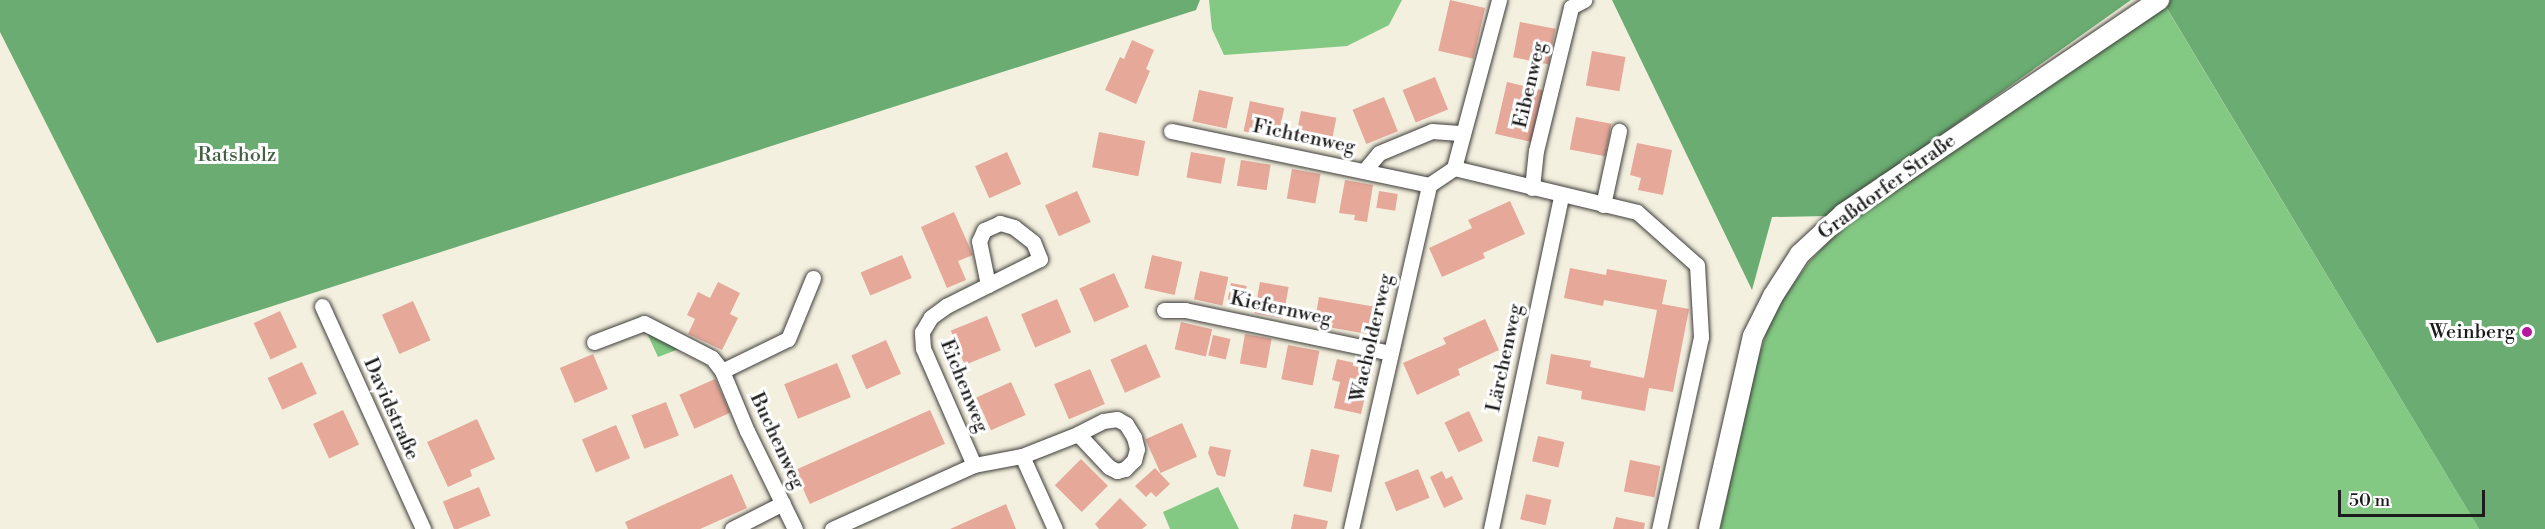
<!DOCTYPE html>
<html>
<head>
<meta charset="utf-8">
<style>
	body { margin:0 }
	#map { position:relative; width:2545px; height:529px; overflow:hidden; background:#f4f0df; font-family:"Libre Bodoni",serif }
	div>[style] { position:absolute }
	.green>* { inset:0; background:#83c883 }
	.forest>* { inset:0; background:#6aac71 }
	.building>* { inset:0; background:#e5a899; transform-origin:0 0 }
	.roads { filter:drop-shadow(0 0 2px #3c3c39) drop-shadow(0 0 2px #3c3c39) }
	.minor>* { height:15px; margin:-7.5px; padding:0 7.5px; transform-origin:7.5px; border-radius:7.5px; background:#fff }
	.tertiary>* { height:20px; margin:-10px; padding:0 10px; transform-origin:10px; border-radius:10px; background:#fff }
	.dots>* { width:16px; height:16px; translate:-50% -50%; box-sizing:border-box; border:3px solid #fff; border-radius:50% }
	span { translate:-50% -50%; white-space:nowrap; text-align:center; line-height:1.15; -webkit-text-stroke:6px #fff; paint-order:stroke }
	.street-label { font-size:20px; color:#1c1c1c }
	.park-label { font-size:20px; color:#456145 }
	.poi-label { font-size:20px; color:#1c1c1c }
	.right { translate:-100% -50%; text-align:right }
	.scale { position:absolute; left:2338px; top:490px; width:147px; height:27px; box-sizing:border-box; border:3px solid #1c1c1c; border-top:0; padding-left:8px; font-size:18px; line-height:21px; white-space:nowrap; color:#1c1c1c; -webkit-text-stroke:4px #fff; paint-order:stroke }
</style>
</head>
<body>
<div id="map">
	<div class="green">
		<div style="clip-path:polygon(1209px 0,1402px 0,1389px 25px,1347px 46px,1224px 55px,1212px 29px)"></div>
		<div style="clip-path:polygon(2163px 2px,2479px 529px,1720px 529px,1755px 367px,1768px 328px,1784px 297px,1809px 262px,1842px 227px,1877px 201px)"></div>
		<div style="clip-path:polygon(647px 333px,679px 349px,658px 357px)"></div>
		<div style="clip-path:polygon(1218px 487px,1239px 529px,1170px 529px,1163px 512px)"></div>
	</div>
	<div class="forest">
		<div style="clip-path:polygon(0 0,1200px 0,1196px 10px,157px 343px,0 32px)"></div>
		<div style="clip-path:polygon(1612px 0,2131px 0,1827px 216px,1772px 217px,1752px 290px)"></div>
		<div style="clip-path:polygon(2162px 0,2545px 0,2545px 529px,2479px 529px)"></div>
	</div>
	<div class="building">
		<div style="left:1450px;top:0;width:36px;height:52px;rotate:13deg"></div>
		<div style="left:1520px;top:22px;width:36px;height:36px;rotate:11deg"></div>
		<div style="clip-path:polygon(1132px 40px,1154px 50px,1146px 69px,1150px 71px,1136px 104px,1105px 90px,1120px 57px,1124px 59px)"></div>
		<div style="left:1592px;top:51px;width:34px;height:35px;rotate:10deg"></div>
		<div style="left:1435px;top:77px;width:35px;height:35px;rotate:68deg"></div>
		<div style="left:1507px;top:82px;width:37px;height:53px;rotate:13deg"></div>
		<div style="left:1199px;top:90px;width:35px;height:32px;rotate:12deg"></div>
		<div style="left:1384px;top:97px;width:37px;height:34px;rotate:68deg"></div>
		<div style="left:1250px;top:101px;width:35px;height:31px;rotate:12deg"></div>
		<div style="left:1301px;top:111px;width:36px;height:32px;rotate:11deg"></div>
		<div style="left:1576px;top:117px;width:36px;height:33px;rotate:11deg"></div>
		<div style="left:1099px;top:132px;width:47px;height:36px;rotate:11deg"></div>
		<div style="clip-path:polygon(1637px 143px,1672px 150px,1663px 195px,1638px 190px,1641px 178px,1630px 175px)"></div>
		<div style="left:1007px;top:152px;width:35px;height:35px;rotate:66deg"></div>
		<div style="left:1191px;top:152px;width:35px;height:26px;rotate:10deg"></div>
		<div style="left:1241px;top:160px;width:30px;height:26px;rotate:9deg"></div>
		<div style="left:1292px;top:169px;width:29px;height:30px;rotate:10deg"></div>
		<div style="clip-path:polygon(1345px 180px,1373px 185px,1367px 222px,1354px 220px,1355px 215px,1339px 213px)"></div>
		<div style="left:1077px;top:191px;width:34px;height:35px;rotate:66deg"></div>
		<div style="left:1379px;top:191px;width:19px;height:17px;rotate:9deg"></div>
		<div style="clip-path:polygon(1510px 201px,1525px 234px,1483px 253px,1485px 258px,1442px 277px,1429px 248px,1472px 228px,1468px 220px)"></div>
		<div style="clip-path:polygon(954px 212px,973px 255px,958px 261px,966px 280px,947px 288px,921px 227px)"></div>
		<div style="left:902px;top:255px;width:25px;height:45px;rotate:67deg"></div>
		<div style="left:1152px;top:255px;width:31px;height:34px;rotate:13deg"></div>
		<div style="clip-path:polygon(1570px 268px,1606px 275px,1607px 269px,1667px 280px,1662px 304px,1689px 309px,1673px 392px,1649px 388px,1645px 411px,1581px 399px,1582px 391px,1546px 384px,1551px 354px,1591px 361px,1590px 367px,1644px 378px,1657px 310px,1604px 300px,1603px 306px,1564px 298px)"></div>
		<div style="left:1200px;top:271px;width:29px;height:29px;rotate:12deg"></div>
		<div style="left:1114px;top:273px;width:37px;height:38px;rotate:66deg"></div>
		<div style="clip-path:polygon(718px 282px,740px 293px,730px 314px,738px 318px,722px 350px,688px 334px,695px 319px,687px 315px,698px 292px,710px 298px)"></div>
		<div style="left:1260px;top:282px;width:29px;height:32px;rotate:10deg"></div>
		<div style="left:1231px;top:283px;width:16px;height:23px;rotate:11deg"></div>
		<div style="left:1319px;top:297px;width:55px;height:28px;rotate:10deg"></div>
		<div style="left:1057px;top:299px;width:36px;height:39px;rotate:67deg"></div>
		<div style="left:413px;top:301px;width:43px;height:34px;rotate:66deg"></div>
		<div style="left:280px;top:311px;width:40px;height:29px;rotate:65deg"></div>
		<div style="left:987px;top:316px;width:37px;height:39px;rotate:68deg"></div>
		<div style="clip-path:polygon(1485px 319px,1499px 350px,1458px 369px,1460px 375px,1417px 395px,1403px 363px,1446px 344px,1443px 338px)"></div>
		<div style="left:1181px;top:322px;width:32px;height:28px;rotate:13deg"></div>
		<div style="left:1245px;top:334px;width:27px;height:30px;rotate:10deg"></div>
		<div style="left:1213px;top:335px;width:18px;height:21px;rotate:13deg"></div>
		<div style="left:886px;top:340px;width:37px;height:38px;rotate:66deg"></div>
		<div style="left:1146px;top:344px;width:36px;height:39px;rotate:66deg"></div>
		<div style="left:1288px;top:345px;width:32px;height:35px;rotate:11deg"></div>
		<div style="left:593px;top:354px;width:38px;height:36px;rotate:67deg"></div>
		<div style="clip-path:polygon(1337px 359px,1372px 367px,1361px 414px,1334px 408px,1340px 382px,1332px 380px)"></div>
		<div style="left:302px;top:362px;width:35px;height:38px;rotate:65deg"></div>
		<div style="left:837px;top:363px;width:37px;height:57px;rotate:68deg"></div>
		<div style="left:1090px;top:369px;width:38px;height:39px;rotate:67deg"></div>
		<div style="left:715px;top:379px;width:37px;height:39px;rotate:66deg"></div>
		<div style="left:1011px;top:382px;width:36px;height:38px;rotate:66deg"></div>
		<div style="left:666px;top:402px;width:36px;height:37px;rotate:69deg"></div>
		<div style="left:343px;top:410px;width:38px;height:33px;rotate:65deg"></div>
		<div style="left:930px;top:410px;width:37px;height:148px;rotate:66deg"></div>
		<div style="left:1469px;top:411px;width:33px;height:27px;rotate:65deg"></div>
		<div style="clip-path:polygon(477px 419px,495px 459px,470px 470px,472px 476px,448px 487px,427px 442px)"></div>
		<div style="left:1182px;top:423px;width:37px;height:40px;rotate:66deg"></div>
		<div style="left:616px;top:425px;width:36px;height:37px;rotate:67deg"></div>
		<div style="left:1538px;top:436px;width:27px;height:26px;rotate:13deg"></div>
		<div style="clip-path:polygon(1210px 446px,1231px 450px,1225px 477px,1217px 475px,1208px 453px)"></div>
		<div style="left:1311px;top:449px;width:29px;height:38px;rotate:12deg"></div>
		<div style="left:1081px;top:459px;width:38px;height:37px;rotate:45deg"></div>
		<div style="left:1630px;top:460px;width:31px;height:32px;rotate:11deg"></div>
		<div style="clip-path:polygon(1155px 468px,1170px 484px,1156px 497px,1151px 492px,1146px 497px,1135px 486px)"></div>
		<div style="left:1418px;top:469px;width:31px;height:36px;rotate:68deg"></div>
		<div style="clip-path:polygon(1442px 471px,1446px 479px,1452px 476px,1463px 499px,1444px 508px,1430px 477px)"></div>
		<div style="clip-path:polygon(732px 474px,747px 508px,700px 529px,628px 529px,625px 522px)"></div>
		<div style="left:479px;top:487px;width:31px;height:39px;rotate:68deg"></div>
		<div style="left:1526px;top:494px;width:26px;height:26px;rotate:13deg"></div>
		<div style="clip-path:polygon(1120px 498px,1147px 525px,1142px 529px,1099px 529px,1095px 524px)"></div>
		<div style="clip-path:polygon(1006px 504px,1016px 529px,950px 529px)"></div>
		<div style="clip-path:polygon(1294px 514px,1328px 521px,1326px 529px,1291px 529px)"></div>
		<div style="clip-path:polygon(1616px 517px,1645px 523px,1644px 529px,1613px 529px)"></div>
	</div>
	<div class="roads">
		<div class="minor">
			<div style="left:1171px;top:131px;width:264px;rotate:11.8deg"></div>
			<div style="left:1454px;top:168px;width:188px;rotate:13.5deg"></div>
			<div style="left:1637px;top:212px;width:80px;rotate:41.5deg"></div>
			<div style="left:1697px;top:265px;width:72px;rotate:86.8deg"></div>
			<div style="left:1701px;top:337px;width:197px;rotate:102.3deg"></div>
			<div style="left:1454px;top:168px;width:174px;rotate:-75deg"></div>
			<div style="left:1364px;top:171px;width:23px;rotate:-50deg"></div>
			<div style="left:1379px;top:153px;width:57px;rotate:-22.5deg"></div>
			<div style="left:1432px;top:131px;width:31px;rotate:4deg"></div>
			<div style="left:1532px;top:188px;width:37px;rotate:-84deg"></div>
			<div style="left:1536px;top:151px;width:148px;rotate:-76.3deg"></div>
			<div style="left:1571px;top:7px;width:15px;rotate:-28deg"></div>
			<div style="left:1603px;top:205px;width:76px;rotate:-77.8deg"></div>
			<div style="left:322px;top:306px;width:245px;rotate:65.6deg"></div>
			<div style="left:1164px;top:310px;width:21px"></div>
			<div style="left:1185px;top:310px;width:209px;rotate:11.8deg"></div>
			<div style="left:594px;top:342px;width:53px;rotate:-20.8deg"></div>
			<div style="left:644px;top:323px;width:76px;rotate:27.2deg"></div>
			<div style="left:712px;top:358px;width:16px;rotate:52deg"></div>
			<div style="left:722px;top:371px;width:65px;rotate:67.4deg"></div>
			<div style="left:747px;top:431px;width:109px;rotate:63.9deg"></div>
			<div style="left:722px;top:371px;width:73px;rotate:-25.9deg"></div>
			<div style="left:788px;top:339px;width:66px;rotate:-67.7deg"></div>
			<div style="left:1022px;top:456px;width:60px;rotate:-21.4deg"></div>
			<div style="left:1078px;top:434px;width:45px;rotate:46.8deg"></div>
			<div style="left:1109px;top:467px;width:9px;rotate:27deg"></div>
			<div style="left:1117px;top:471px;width:8px;rotate:-14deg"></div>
			<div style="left:1125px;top:469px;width:13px;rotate:-45deg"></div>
			<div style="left:1134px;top:460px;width:11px;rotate:-75deg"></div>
			<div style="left:1137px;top:449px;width:12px;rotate:-104deg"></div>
			<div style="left:1134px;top:437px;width:15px;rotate:-122deg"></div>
			<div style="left:1126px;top:424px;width:10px;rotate:-151deg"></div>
			<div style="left:1117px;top:419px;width:14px;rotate:172deg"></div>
			<div style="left:1103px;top:421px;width:28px;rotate:153deg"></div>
			<div style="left:974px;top:465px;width:128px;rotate:-113.6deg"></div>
			<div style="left:923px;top:348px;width:16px;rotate:-94deg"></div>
			<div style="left:922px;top:332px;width:17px;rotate:-59deg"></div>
			<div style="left:931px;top:317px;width:19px;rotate:-36deg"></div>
			<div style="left:946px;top:306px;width:105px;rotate:-26.6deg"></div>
			<div style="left:1040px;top:259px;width:18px;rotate:-112deg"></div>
			<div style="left:1033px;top:242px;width:24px;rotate:-142deg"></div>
			<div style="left:1014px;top:227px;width:15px;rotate:-164deg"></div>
			<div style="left:1000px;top:223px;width:17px;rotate:156deg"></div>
			<div style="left:984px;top:230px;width:12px;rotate:114deg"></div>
			<div style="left:979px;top:241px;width:45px;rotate:78.4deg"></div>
			<div style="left:732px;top:529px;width:57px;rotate:-27deg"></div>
			<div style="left:832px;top:529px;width:156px;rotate:-24.3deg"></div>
			<div style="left:974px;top:465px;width:49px;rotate:-10.6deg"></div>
			<div style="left:1022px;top:456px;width:80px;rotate:65.7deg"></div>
			<div style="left:1351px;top:529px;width:353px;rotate:-77.2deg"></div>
			<div style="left:1429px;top:185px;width:30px;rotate:-34deg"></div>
			<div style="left:1491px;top:529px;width:340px;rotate:-78.1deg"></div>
		</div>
		<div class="tertiary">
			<div style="left:1709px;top:529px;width:198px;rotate:-77.2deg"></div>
			<div style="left:1753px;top:336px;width:45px;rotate:-63.4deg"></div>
			<div style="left:1773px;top:296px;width:50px;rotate:-57.3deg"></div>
			<div style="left:1800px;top:254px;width:59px;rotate:-42.9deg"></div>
			<div style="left:1843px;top:214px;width:382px;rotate:-34.1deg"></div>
		</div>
	</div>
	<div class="dots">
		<div style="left:2527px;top:332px;background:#b5179e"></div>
	</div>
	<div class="street-label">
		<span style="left:1530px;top:85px;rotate:-77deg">Eibenweg</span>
		<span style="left:1304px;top:137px;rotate:12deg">Fichtenweg</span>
		<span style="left:1887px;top:187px;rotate:-36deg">Graßdorfer Straße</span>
		<span style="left:1281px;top:309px;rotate:12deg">Kiefernweg</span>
		<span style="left:1372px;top:338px;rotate:-77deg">Wacholderweg</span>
		<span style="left:1505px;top:358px;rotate:-78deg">Lärchenweg</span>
		<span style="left:964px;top:386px;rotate:68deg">Eichenweg</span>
		<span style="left:391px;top:409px;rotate:66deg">Davidstraße</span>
		<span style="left:777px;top:441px;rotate:65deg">Buchenweg</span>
	</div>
	<div class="park-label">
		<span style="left:237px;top:155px">Ratsholz</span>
	</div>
	<div class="poi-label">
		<span class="right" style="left:2515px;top:332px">Weinberg</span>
	</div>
	<div class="scale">50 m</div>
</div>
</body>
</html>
